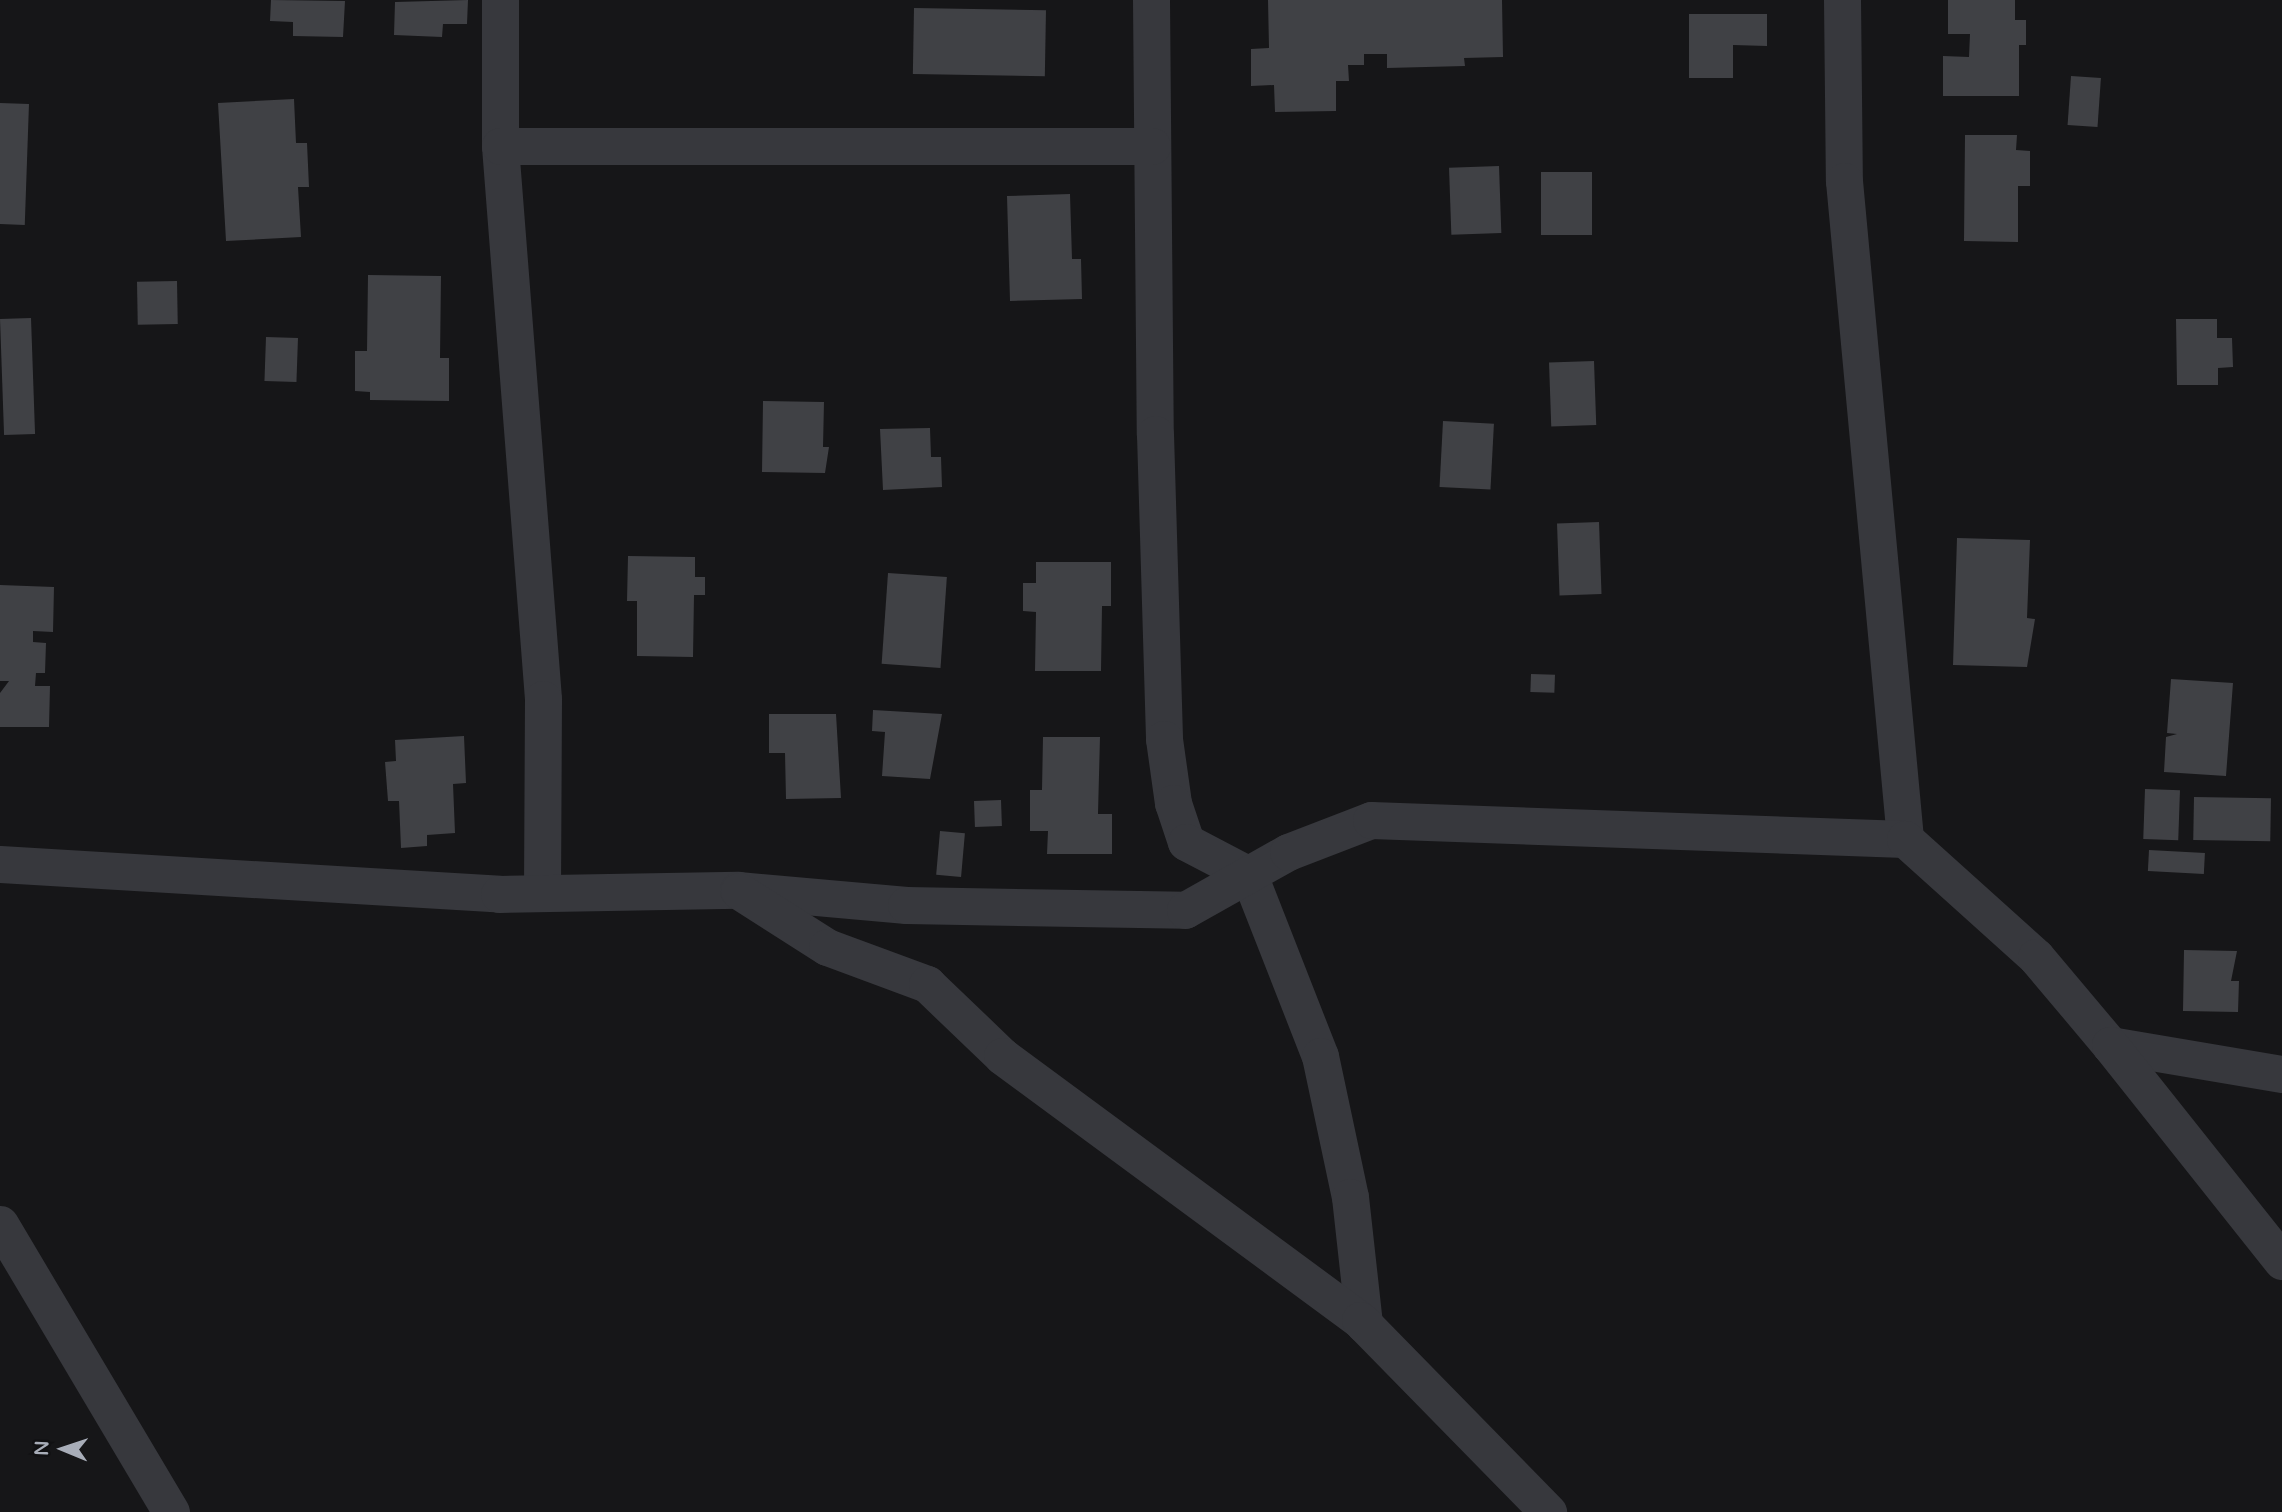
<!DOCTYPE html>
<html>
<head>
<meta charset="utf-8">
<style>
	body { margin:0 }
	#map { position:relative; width:2282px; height:1512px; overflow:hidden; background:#161618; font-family:"Varela Round",sans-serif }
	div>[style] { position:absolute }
	.building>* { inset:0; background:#404145; transform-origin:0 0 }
	.minor>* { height:37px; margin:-18.5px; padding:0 18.5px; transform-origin:18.5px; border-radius:18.5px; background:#37383d }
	span { translate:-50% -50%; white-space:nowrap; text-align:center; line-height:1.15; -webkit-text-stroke:5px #111113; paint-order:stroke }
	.north { position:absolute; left:28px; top:1414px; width:70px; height:70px; -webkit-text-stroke:5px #111113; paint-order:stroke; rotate:272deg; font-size:19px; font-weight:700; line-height:28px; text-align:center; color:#a8adb8 }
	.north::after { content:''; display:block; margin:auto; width:24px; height:32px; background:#a8adb8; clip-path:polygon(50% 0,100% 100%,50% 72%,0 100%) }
</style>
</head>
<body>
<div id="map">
	<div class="building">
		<div style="clip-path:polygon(271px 0,345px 1px,343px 37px,293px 36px,293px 22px,270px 21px)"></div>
		<div style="clip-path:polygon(468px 0,467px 24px,443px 24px,442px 37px,394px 35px,395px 2px)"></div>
		<div style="clip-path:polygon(1268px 0,1502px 0,1503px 57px,1464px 58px,1465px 66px,1387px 68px,1387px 54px,1364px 54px,1364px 65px,1348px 65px,1349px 81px,1336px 81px,1336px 111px,1275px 112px,1274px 85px,1251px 86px,1251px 49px,1269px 48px)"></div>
		<div style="clip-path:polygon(1948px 0,2015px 0,2015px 20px,2026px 20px,2026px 45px,2019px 45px,2019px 96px,1943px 96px,1943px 56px,1969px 57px,1970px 34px,1948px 34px)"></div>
		<div style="left:914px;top:8px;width:132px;height:66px;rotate:1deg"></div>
		<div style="clip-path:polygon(1689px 14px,1767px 14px,1767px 46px,1733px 45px,1733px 78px,1689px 78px)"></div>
		<div style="left:2071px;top:76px;width:30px;height:49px;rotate:4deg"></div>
		<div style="clip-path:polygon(294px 99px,296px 143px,307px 143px,309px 187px,298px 187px,301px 237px,226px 241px,218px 103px)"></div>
		<div style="left:0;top:103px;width:29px;height:121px;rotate:2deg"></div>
		<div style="clip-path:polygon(1965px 135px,2017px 135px,2016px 150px,2030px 151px,2030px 186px,2018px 186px,2018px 242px,1964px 241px)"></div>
		<div style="left:1499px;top:166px;width:67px;height:50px;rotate:88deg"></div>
		<div style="left:1541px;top:172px;width:51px;height:63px"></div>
		<div style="clip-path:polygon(1070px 194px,1072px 259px,1081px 259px,1082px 299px,1010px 301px,1007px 196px)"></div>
		<div style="clip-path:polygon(368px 275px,441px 276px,440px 358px,449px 358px,449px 401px,370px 400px,370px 392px,355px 391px,355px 351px,367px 351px)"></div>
		<div style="left:177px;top:281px;width:43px;height:40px;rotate:89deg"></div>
		<div style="left:31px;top:318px;width:116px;height:31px;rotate:88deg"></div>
		<div style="clip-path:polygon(2176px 319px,2217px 319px,2217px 338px,2232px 338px,2233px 367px,2218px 368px,2218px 385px,2177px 385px)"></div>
		<div style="left:266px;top:337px;width:32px;height:44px;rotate:2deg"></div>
		<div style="left:1594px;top:361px;width:64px;height:45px;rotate:88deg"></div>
		<div style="clip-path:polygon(763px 401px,824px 402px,823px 447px,829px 447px,825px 473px,762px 472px)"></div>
		<div style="left:1443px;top:421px;width:51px;height:66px;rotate:3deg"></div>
		<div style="clip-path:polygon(930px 428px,931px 457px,941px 457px,942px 487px,883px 490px,880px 429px)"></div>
		<div style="left:1599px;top:522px;width:72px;height:42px;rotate:88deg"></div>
		<div style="clip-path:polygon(1957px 538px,2030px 540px,2027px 618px,2035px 619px,2027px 667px,1953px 665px)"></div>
		<div style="clip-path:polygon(628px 556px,695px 557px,695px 577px,705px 577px,705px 595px,694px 595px,693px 657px,637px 656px,637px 601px,627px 601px)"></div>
		<div style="clip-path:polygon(1036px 562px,1111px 562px,1111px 606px,1102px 606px,1101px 671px,1035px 671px,1036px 612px,1023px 611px,1023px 583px,1036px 583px)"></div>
		<div style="left:888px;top:573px;width:59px;height:91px;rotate:4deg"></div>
		<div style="clip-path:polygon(0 585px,54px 587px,53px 632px,33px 631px,33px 642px,46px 643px,45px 673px,36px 673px,35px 686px,50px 686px,49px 727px,0 727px,0 693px,9px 681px,0 681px)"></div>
		<div style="left:1531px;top:674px;width:24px;height:18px;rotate:2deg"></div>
		<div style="clip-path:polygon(2171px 679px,2233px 683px,2226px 776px,2164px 772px,2166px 737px,2177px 734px,2167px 733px)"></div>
		<div style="clip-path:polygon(873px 710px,942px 714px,930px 779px,882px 776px,885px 732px,872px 731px)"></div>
		<div style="clip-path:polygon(769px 714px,836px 714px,841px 798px,786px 799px,785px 753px,769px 753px)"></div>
		<div style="clip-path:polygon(464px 736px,466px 783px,453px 784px,455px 833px,427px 835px,427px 846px,401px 848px,399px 801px,388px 801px,385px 762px,396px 761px,395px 740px)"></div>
		<div style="clip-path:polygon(1043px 737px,1100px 737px,1098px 814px,1112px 814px,1112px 854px,1047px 854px,1048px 831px,1030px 831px,1030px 790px,1042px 790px)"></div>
		<div style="left:2145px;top:789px;width:35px;height:50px;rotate:2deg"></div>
		<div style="left:2194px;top:797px;width:77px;height:43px;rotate:1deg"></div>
		<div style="left:1001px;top:800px;width:26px;height:27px;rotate:88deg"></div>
		<div style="left:940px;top:831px;width:25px;height:44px;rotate:5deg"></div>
		<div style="left:2149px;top:850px;width:56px;height:21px;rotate:3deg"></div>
		<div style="clip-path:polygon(2184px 950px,2237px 951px,2231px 981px,2239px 981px,2238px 1012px,2183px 1011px)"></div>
	</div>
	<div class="minor">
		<div style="left:500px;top:0;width:146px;rotate:90deg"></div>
		<div style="left:500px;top:146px;width:555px;rotate:85.55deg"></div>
		<div style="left:543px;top:699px;width:192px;rotate:90.3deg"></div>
		<div style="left:1151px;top:0;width:434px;rotate:89.5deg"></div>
		<div style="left:1155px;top:434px;width:305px;rotate:88.3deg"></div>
		<div style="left:1164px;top:739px;width:65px;rotate:82deg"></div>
		<div style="left:1173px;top:803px;width:41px;rotate:71.6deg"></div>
		<div style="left:1186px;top:842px;width:71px;rotate:27.6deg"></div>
		<div style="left:1249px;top:875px;width:194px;rotate:68.6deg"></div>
		<div style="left:1320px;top:1056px;width:144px;rotate:78deg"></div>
		<div style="left:1350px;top:1197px;width:128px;rotate:83.7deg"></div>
		<div style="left:1842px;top:0;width:181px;rotate:89.4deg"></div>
		<div style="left:1844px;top:181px;width:661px;rotate:84.7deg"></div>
		<div style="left:500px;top:146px;width:652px"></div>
		<div style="left:0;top:864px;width:500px;rotate:3.4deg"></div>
		<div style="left:499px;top:894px;width:239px;rotate:-1deg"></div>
		<div style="left:738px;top:890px;width:169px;rotate:5.1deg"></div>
		<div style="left:906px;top:905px;width:279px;rotate:1deg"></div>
		<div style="left:1185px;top:910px;width:118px;rotate:-29.4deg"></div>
		<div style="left:1288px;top:852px;width:89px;rotate:-21.1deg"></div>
		<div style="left:1371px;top:820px;width:534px;rotate:2.04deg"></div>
		<div style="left:1905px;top:839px;width:176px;rotate:42deg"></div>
		<div style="left:2036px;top:957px;width:115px;rotate:49.9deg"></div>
		<div style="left:2110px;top:1045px;width:174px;rotate:9.6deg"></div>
		<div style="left:739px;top:891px;width:104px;rotate:32.5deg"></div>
		<div style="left:827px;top:947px;width:107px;rotate:20.3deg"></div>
		<div style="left:927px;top:984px;width:104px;rotate:43.8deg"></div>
		<div style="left:1002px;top:1056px;width:445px;rotate:36.4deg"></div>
		<div style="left:1360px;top:1320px;width:269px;rotate:45.6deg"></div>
		<div style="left:2110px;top:1045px;width:276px;rotate:51.5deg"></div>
		<div style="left:0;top:1224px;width:335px;rotate:59.3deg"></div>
	</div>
	<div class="north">N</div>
</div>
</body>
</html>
